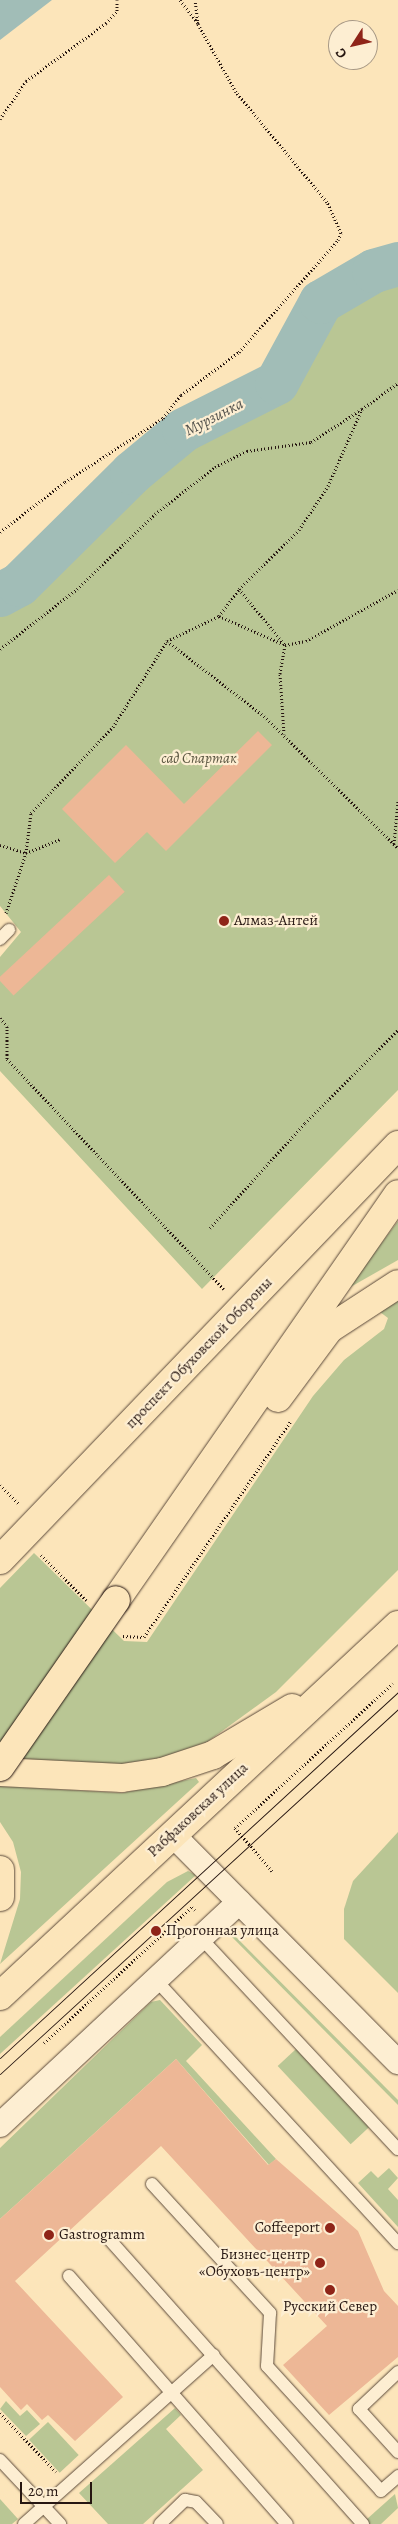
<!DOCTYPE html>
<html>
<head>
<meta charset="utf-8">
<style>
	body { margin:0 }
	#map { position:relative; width:398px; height:2524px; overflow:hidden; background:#fce5ba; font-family:Alegreya,serif }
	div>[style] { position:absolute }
	.green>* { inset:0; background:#b9c694; transform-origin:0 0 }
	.water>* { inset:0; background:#a1bdb7 }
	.river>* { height:44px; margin:-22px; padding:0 22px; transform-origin:22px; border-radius:22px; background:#a1bdb7 }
	.building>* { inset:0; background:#edb796; transform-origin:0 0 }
	.path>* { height:3px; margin-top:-1.5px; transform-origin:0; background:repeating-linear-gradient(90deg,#261611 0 1px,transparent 0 3.5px) }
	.roads { filter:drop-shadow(0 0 1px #5c4a3b) drop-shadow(0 0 1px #5c4a3b) }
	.lane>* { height:12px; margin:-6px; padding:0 6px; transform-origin:6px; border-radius:6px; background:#fdeed2 }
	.street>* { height:24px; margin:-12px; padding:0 12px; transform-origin:12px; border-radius:12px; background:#fdeed2 }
	.primary>* { height:28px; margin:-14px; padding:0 14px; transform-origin:14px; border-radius:14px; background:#fce5ba }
	.tram>* { height:1px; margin:-0.5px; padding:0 0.5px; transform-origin:0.5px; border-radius:0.5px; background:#261611 }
	.bridges { filter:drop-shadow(0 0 1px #261611) drop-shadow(0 0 1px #261611) }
	.primary-bridge>* { height:28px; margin:-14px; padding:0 14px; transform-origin:14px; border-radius:14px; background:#fce5ba }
	.dots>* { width:14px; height:14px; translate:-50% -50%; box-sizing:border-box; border:2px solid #fdeed2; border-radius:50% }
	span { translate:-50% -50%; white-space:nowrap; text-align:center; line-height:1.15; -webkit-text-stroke:4.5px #fdeed2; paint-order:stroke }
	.park-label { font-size:15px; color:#59543f; font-style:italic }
	.poi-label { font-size:15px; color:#261611 }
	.left { translate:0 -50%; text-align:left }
	.right { translate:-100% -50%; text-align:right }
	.street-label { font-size:15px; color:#261611 }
	.water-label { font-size:16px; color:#51504b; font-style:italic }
	.north { position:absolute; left:328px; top:20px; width:50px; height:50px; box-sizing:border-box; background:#fdeed2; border:1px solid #a79885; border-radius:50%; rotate:235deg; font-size:14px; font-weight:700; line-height:20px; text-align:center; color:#261611 }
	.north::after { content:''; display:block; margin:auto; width:18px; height:22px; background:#8f2418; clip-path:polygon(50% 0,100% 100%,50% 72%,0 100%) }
	.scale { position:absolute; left:20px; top:2482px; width:72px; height:22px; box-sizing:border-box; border:2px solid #261611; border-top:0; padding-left:6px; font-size:15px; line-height:18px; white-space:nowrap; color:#261611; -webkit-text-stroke:4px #fdeed2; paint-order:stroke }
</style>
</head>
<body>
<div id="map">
	<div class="green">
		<div style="clip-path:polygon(398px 277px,398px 1090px,202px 1289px,0 1071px,0 957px,21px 932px,0 906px,0 613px,62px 567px,103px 519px,187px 439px,224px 427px,265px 406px,287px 385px,324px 314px,347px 293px)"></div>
		<div style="clip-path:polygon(398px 1221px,398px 1260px,347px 1289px)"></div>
		<div style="clip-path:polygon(398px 1298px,398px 1570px,276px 1692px,207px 1742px,158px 1759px,120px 1765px,0 1758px,0 1588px,34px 1553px,124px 1641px,147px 1642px,313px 1396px,344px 1360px,384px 1329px,388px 1318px,380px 1312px)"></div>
		<div style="clip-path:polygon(196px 1778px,199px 1782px,0 1964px,20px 1899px,21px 1872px,13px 1842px,0 1822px,0 1786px,122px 1793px)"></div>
		<div style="clip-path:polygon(398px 1832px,398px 1993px,344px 1939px,344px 1909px,353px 1881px)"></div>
		<div style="clip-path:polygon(188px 1871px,196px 1875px,0 2054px,0 2037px,167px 1882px)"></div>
		<div style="clip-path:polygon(232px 1933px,398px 2100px,398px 2105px,230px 1935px)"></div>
		<div style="clip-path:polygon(160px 2000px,202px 2045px,186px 2061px,276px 2159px,269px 2165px,176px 2059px,0 2219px,0 2148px,151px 2002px)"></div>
		<div style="left:296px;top:2049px;width:107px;height:25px;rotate:47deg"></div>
		<div style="clip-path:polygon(389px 2168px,398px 2178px,388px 2189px,398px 2200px,398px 2227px,358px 2183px,371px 2171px,378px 2178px)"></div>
		<div style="clip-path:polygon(6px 2401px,20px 2416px,27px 2410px,40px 2424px,26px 2436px,0 2409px)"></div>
		<div style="clip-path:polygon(175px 2408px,181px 2415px,166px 2429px,203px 2470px,143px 2524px,108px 2524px,79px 2493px)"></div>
		<div style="left:48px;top:2422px;width:45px;height:26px;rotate:47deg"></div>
		<div style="clip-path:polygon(395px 2494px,398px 2508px,381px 2524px,368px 2524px,367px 2519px)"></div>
		<div style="clip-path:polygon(0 2499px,18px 2519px,12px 2524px,0 2524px)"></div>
	</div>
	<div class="water">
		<div style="clip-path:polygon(0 0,52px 0,0 40px)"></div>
	</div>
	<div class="river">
		<div style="left:0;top:595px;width:21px;rotate:-28deg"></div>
		<div style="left:19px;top:585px;width:159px;rotate:-44.7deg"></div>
		<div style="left:132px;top:473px;width:67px;rotate:-39.6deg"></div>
		<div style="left:184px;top:430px;width:104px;rotate:-26.8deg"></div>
		<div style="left:277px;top:383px;width:92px;rotate:-61.5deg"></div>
		<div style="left:321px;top:302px;width:61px;rotate:-30.3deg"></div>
		<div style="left:374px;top:271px;width:25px;rotate:-16deg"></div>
	</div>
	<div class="building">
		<div style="clip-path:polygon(258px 731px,272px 745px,166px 851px,147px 832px,115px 863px,62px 809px,126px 745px,184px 804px)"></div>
		<div style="left:109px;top:875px;width:23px;height:152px;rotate:47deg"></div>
		<div style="clip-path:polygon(176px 2059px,268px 2165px,276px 2159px,358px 2231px,384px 2291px,398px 2306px,398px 2357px,329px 2415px,283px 2365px,327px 2326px,161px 2146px,15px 2281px,123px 2397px,75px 2441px,48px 2415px,42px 2420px,27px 2404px,21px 2410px,0 2387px,0 2219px)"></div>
	</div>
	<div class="path">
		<div style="left:180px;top:0;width:29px;rotate:52deg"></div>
		<div style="left:0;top:119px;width:46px;rotate:-55.6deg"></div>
		<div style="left:26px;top:81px;width:99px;rotate:-35.9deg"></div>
		<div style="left:106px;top:23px;width:16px;rotate:-47deg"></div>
		<div style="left:117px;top:11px;width:11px;rotate:-90deg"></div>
		<div style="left:0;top:532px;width:82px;rotate:-37.6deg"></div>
		<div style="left:65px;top:482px;width:117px;rotate:-33.1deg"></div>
		<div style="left:163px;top:418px;width:29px;rotate:-52deg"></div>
		<div style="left:181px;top:395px;width:72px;rotate:-36.6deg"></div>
		<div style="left:239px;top:352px;width:149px;rotate:-48.5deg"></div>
		<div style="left:338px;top:240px;width:8px;rotate:-67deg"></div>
		<div style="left:341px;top:233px;width:34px;rotate:-114deg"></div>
		<div style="left:327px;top:202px;width:143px;rotate:-129.6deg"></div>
		<div style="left:236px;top:92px;width:78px;rotate:-119.2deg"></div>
		<div style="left:198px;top:24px;width:24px;rotate:-97deg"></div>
		<div style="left:239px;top:589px;width:72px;rotate:50.6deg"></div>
		<div style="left:285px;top:645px;width:29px;rotate:100deg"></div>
		<div style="left:280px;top:674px;width:60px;rotate:86.2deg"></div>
		<div style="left:219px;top:616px;width:34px;rotate:-53deg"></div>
		<div style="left:239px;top:589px;width:84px;rotate:-44.5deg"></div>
		<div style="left:299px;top:530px;width:53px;rotate:-56.6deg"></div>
		<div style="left:328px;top:486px;width:84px;rotate:-66.2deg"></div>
		<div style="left:362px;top:409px;width:44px;rotate:-35.8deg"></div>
		<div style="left:167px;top:641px;width:123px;rotate:37.7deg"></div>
		<div style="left:264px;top:716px;width:188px;rotate:44.6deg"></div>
		<div style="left:0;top:649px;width:98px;rotate:-37.9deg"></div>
		<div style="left:77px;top:589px;width:108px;rotate:-43.9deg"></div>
		<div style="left:155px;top:514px;width:76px;rotate:-38.1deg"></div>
		<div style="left:215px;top:467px;width:36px;rotate:-27deg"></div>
		<div style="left:247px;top:451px;width:65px;rotate:-8deg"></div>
		<div style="left:311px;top:442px;width:61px;rotate:-32.9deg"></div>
		<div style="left:394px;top:844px;width:43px;rotate:-84.7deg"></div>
		<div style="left:0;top:845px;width:27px;rotate:17deg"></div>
		<div style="left:26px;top:853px;width:40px;rotate:-82.9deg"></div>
		<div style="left:31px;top:813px;width:119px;rotate:-46.4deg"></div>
		<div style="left:113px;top:727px;width:102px;rotate:-57.9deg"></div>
		<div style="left:167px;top:641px;width:58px;rotate:-25.7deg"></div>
		<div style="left:219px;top:616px;width:72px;rotate:23.7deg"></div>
		<div style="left:285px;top:645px;width:21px;rotate:-11deg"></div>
		<div style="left:306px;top:641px;width:105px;rotate:-29deg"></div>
		<div style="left:6px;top:913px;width:63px;rotate:-71.6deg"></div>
		<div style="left:26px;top:853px;width:37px;rotate:-22deg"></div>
		<div style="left:0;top:1018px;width:11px;rotate:49deg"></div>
		<div style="left:7px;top:1026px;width:33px;rotate:90deg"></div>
		<div style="left:7px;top:1059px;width:316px;rotate:46.7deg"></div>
		<div style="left:210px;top:1228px;width:142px;rotate:-47.9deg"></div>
		<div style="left:305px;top:1123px;width:132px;rotate:-45deg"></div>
		<div style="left:0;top:1485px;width:27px;rotate:45deg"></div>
		<div style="left:41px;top:1555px;width:64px;rotate:45deg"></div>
		<div style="left:123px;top:1636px;width:21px;rotate:3deg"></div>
		<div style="left:144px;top:1637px;width:261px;rotate:-55.8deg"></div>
		<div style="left:272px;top:1871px;width:57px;rotate:-130.7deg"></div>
		<div style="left:235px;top:1828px;width:214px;rotate:-42.5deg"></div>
		<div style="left:44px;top:2043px;width:201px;rotate:-42.6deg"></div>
		<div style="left:192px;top:1907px;width:4px;rotate:45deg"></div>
		<div style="left:0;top:2413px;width:81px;rotate:46.5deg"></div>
	</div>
	<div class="roads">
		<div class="lane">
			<div style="left:0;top:939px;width:13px;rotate:-45deg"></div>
			<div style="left:200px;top:1937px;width:290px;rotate:47deg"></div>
			<div style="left:155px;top:1979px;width:359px;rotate:47.4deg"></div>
			<div style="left:152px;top:2184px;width:175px;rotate:47.5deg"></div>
			<div style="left:270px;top:2313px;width:53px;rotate:93.2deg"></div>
			<div style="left:267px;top:2366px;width:169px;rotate:47.6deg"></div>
			<div style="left:381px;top:2491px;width:23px;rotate:-41deg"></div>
			<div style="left:109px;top:2239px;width:382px;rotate:48.3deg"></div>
			<div style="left:69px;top:2276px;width:330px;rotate:48.7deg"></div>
			<div style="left:398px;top:2372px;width:54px;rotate:136.5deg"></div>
			<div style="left:359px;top:2409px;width:58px;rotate:47.8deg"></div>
			<div style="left:0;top:2460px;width:88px;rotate:46.8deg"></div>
			<div style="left:24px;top:2524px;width:254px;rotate:-41.7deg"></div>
			<div style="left:160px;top:2524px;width:35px;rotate:-44deg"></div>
			<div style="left:185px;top:2500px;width:11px;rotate:10deg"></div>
			<div style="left:196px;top:2502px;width:30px;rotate:46deg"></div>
		</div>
		<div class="street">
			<div style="left:172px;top:1834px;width:321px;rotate:45.3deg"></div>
			<div style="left:0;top:2125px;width:327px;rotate:-43deg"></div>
		</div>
		<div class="primary">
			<div style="left:278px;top:1398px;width:86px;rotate:-53.5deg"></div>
			<div style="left:329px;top:1329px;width:82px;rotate:-33.1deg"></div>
			<div style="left:0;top:1560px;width:575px;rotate:-46.2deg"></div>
			<div style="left:116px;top:1600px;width:494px;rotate:-55.2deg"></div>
			<div style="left:0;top:1772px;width:122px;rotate:2.8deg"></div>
			<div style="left:122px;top:1778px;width:40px;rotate:-8.5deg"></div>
			<div style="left:162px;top:1772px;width:54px;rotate:-18.4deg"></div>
			<div style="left:213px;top:1755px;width:92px;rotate:-30.7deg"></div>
			<div style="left:0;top:1870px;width:27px;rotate:90deg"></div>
			<div style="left:0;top:1996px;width:544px;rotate:-42.99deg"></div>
		</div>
	</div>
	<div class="tram">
		<div style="left:0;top:2058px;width:541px;rotate:-42.6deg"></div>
		<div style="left:0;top:2074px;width:540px;rotate:-42.52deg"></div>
	</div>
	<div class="bridges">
		<div class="primary-bridge">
			<div style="left:0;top:1767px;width:203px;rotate:-55.2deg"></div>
		</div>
	</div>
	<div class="dots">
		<div style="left:224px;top:921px;background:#8f2418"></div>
		<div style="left:156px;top:1931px;background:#8f2418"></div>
		<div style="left:330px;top:2228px;background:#8f2418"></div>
		<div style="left:49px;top:2235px;background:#8f2418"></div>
		<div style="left:320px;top:2263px;background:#8f2418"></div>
		<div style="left:330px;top:2290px;background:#8f2418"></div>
	</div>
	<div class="park-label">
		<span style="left:199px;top:759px">сад Спартак</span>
	</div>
	<div class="poi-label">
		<span class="left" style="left:234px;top:921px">Алмаз-Антей</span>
		<span class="left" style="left:166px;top:1931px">Прогонная улица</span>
		<span class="right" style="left:320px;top:2228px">Coffeeport</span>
		<span class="left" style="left:59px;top:2235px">Gastrogramm</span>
		<span class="right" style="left:310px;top:2263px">Бизнес-центр<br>«Обуховъ-центр»</span>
		<span style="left:330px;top:2307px">Русский Cевер</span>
	</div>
	<div class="street-label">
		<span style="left:199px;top:1353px;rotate:-46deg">проспект Обуховской Обороны</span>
		<span style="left:198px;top:1810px;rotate:-43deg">Рабфаковская улица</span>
	</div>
	<div class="water-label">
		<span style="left:214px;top:417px;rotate:-27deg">Мурзинка</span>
	</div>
	<div class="north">С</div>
	<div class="scale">20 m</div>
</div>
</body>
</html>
